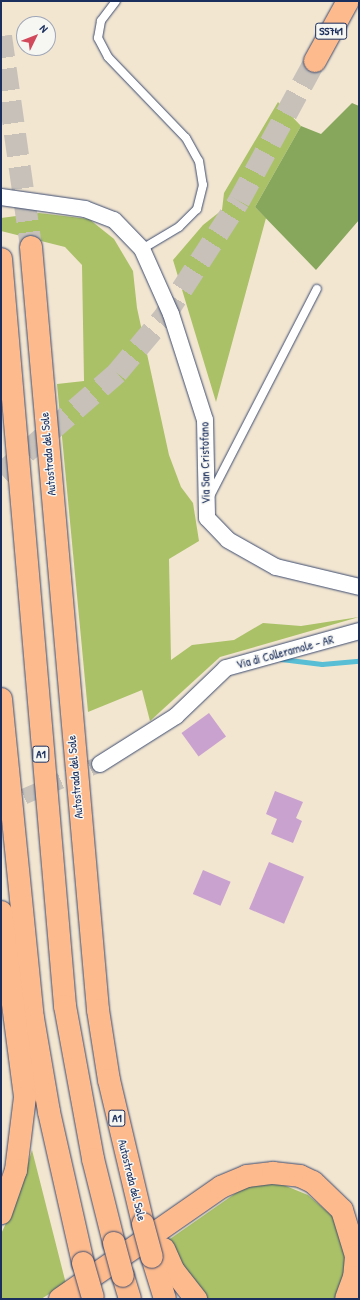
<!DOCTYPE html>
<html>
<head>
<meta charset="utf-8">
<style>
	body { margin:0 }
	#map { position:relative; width:360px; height:1300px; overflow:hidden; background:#f2e6d1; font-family:"Patrick Hand",sans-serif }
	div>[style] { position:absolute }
	.green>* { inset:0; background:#aac167 }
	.forest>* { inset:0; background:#87a75c }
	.stream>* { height:5px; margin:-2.5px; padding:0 2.5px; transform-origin:2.5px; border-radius:2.5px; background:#57bed5 }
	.building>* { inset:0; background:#caa2cf; transform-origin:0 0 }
	.street-tunnel>* { height:16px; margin-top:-8px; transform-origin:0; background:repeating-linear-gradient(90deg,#c7c1ba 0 16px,transparent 0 24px) }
	.primary-tunnel>* { height:22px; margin-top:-11px; transform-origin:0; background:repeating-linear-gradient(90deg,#c7c1ba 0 22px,transparent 0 33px) }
	.highway-tunnel>* { height:22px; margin-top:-11px; transform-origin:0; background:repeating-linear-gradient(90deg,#c7c1ba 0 22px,transparent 0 33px) }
	.roads { filter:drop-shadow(0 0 1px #3b4a6f) drop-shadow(0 0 1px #3b4a6f) }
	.lane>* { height:8px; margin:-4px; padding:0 4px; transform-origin:4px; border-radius:4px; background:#fff }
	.street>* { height:16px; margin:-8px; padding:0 8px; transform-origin:8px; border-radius:8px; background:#fff }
	.primary>* { height:22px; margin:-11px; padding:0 11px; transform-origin:11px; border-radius:11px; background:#fcba8d }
	.highway>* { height:22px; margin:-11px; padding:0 11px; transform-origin:11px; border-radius:11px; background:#fcba8d }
	.bridges { filter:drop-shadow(0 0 1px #3b4a6f) drop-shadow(0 0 1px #3b4a6f) }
	.highway-bridge>* { height:22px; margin:-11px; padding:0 11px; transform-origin:11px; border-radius:11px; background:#fcba8d }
	span { translate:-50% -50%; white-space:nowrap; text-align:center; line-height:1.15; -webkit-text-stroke:3px #f6f6f2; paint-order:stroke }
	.shield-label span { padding:1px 3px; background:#f6f6f2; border:1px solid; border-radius:3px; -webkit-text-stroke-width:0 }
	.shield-label { font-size:11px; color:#1b2f5e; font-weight:700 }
	.street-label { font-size:12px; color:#1b2f5e }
	.frame { position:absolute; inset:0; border:2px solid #1b2f5e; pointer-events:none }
	.north { position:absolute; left:16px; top:16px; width:40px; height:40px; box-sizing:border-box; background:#f6f6f2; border:1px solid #9ea6b7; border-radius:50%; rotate:47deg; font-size:11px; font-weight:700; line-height:16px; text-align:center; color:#1b2f5e }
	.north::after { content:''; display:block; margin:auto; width:14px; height:18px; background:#d1495b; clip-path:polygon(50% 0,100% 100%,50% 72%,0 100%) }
</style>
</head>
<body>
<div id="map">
	<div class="green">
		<div style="clip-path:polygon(278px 102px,301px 126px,255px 207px,266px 218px,216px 402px,173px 260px,203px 225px,222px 210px,224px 193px)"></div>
		<div style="clip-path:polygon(39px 213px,89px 219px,114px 239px,133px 271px,137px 308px,169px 455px,181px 487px,193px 503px,199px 541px,169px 559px,171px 660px,192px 645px,234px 640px,263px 623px,301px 626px,359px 617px,220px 657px,150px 721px,142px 690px,88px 712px,57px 384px,84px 381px,82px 265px,65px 247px,1px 231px,1px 218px)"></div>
		<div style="clip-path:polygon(32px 1150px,66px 1284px,41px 1299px,1px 1299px,1px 1234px,19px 1195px)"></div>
		<div style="clip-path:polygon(276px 1182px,308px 1195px,338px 1221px,348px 1262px,339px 1294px,335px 1299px,205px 1299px,167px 1241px,246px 1186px)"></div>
	</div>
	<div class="forest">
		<div style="clip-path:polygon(352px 103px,359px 106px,359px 220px,316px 270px,255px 207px,301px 126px,321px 134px)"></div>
	</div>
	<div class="stream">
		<div style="left:281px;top:659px;width:41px;rotate:7deg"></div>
		<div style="left:322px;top:664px;width:37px;rotate:-5deg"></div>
	</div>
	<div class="building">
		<div style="left:209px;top:713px;width:29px;height:34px;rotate:54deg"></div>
		<div style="clip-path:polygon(275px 791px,303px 802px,296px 818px,302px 821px,293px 843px,271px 834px,277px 819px,266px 814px)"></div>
		<div style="left:269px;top:862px;width:38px;height:51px;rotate:23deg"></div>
		<div style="left:203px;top:870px;width:30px;height:26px;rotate:23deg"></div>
	</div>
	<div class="street-tunnel">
		<div style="left:2px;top:806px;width:107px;rotate:-23.2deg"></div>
	</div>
	<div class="primary-tunnel">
		<div style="left:1px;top:474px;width:154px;rotate:-41deg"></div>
		<div style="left:117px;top:373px;width:73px;rotate:-50deg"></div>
		<div style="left:164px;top:317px;width:138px;rotate:-57.1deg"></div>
		<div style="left:239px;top:201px;width:159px;rotate:-61.5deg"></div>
	</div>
	<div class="highway-tunnel">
		<div style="left:1px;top:36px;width:213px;rotate:81.9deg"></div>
	</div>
	<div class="roads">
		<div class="lane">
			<div style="left:116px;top:1px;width:25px;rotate:127deg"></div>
			<div style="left:101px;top:21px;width:17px;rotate:100deg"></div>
			<div style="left:98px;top:38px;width:21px;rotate:62deg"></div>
			<div style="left:108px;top:57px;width:112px;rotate:46.1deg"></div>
			<div style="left:186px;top:138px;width:26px;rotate:61deg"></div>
			<div style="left:199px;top:161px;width:24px;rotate:81deg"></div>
			<div style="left:203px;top:185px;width:25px;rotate:104deg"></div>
			<div style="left:197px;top:209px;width:25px;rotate:135deg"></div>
			<div style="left:179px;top:227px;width:43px;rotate:149.3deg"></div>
			<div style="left:210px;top:496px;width:233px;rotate:-62.7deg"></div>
		</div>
		<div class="street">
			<div style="left:1px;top:197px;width:85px;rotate:8.1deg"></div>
			<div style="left:85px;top:209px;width:31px;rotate:21deg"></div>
			<div style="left:114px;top:220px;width:40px;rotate:46deg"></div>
			<div style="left:142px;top:249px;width:71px;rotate:66deg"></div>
			<div style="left:171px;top:314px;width:111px;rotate:72.2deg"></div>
			<div style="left:205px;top:420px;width:98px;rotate:88.8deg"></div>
			<div style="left:207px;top:518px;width:30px;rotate:46deg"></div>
			<div style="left:228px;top:540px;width:55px;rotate:29.4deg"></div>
			<div style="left:276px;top:567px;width:85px;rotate:13.5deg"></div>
			<div style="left:100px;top:764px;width:90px;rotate:-32.3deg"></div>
			<div style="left:176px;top:716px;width:69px;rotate:-43.8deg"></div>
			<div style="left:226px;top:668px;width:138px;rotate:-15.5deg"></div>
		</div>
		<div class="primary">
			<div style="left:315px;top:61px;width:68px;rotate:-61.2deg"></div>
		</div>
		<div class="highway">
			<div style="left:31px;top:247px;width:766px;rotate:84.98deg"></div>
			<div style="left:98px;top:1010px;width:71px;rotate:81.1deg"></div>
			<div style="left:109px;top:1080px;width:148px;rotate:76.7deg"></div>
			<div style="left:1px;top:259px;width:750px;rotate:85.1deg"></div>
			<div style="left:65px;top:1006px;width:156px;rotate:79.6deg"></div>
			<div style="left:93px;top:1159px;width:87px;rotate:76deg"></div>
			<div style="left:1px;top:699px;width:321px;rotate:84.3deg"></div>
			<div style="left:33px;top:1018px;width:95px;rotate:80.3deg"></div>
			<div style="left:49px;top:1112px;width:155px;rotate:77.3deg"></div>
			<div style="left:1px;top:912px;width:187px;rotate:82.6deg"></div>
			<div style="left:25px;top:1097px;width:74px;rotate:97deg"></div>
			<div style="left:16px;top:1170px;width:46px;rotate:109.2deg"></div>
			<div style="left:164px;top:1249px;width:24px;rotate:66deg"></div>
			<div style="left:174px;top:1271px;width:36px;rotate:52deg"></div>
			<div style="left:152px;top:1257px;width:44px;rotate:72.8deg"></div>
			<div style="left:123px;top:1276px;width:24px;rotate:73deg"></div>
			<div style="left:60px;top:1299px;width:196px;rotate:-34.8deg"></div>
			<div style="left:221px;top:1187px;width:28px;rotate:-23deg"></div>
			<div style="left:247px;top:1176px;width:26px;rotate:-7deg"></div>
			<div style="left:273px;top:1173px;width:27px;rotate:6deg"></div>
			<div style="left:300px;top:1176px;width:14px;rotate:25deg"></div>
			<div style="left:313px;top:1182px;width:40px;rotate:44deg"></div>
			<div style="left:342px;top:1210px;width:48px;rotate:73.1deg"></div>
			<div style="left:356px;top:1256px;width:21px;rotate:95deg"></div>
			<div style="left:354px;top:1277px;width:23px;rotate:110deg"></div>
		</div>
	</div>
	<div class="bridges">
		<div class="highway-bridge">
			<div style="left:143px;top:1224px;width:34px;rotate:75deg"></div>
			<div style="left:114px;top:1243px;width:34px;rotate:75deg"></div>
			<div style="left:83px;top:1263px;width:35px;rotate:74deg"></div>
		</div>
	</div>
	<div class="shield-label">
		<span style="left:331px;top:31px">SS741</span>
		<span style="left:41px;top:754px">A1</span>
		<span style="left:117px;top:1118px">A1</span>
	</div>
	<div class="street-label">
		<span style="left:48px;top:454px;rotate:-95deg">Autostrada del Sole</span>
		<span style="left:205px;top:463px;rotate:-91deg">Via San Cristofano</span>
		<span style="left:285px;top:652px;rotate:-15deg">Via di Colleramole - AR</span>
		<span style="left:75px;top:777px;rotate:-95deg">Autostrada del Sole</span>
		<span style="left:132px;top:1180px;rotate:76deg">Autostrada del Sole</span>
	</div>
	<div class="frame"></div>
	<div class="north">N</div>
</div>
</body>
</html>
